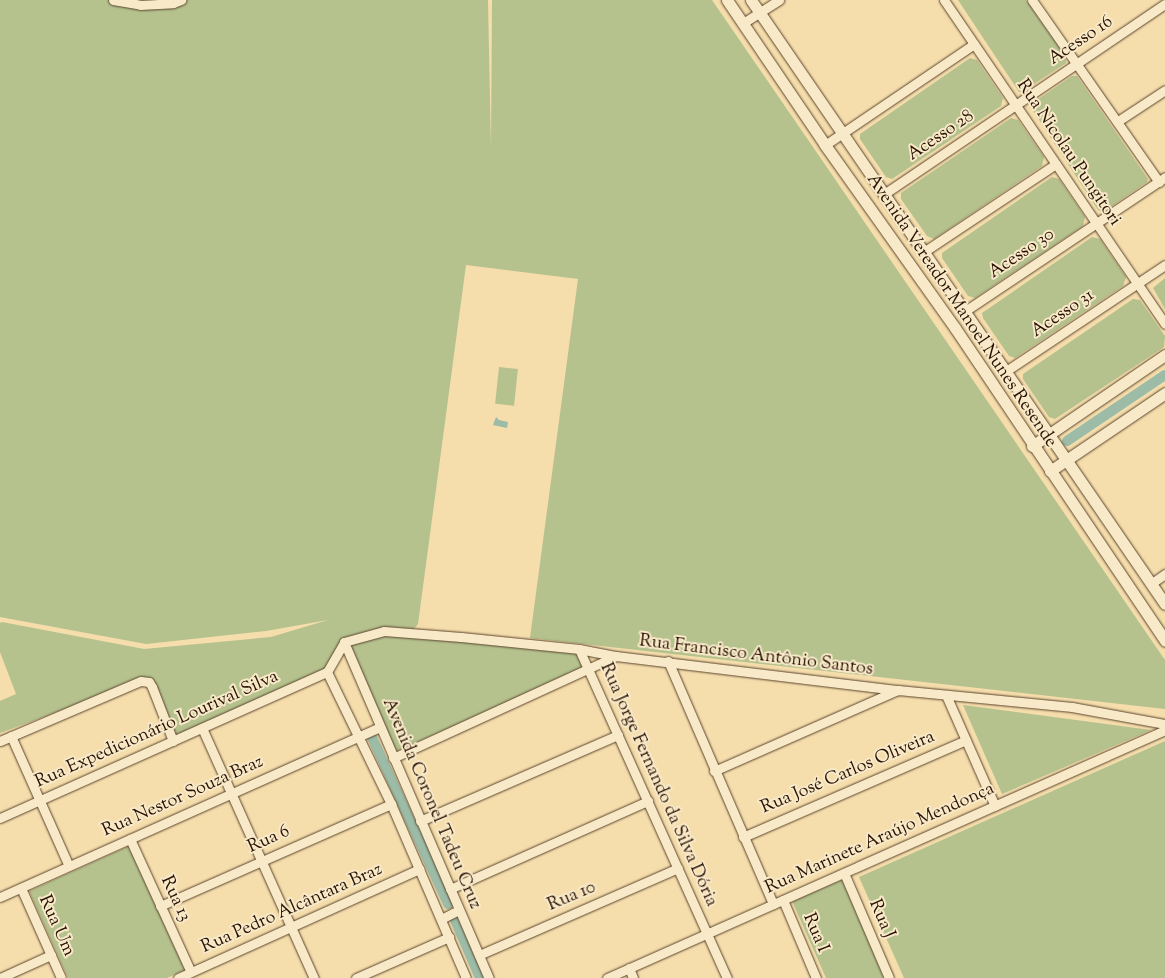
<!DOCTYPE html>
<html>
<head>
<meta charset="utf-8">
<style>
	body { margin:0 }
	#map { position:relative; width:1165px; height:978px; overflow:hidden; background:#f5ddac; font-family:"Sorts Mill Goudy",serif }
	div>[style] { position:absolute }
	.green>* { inset:0; background:#b5c28e; transform-origin:0 0 }
	.water>* { inset:0; background:#9cbca7 }
	.canal>* { height:10px; margin:-5px; padding:0 5px; transform-origin:5px; border-radius:5px; background:#9cbca7 }
	.roads { filter:drop-shadow(0 0 1px #5b442b) drop-shadow(0 0 1px #5b442b) }
	.minor>* { height:9px; margin:-4.5px; padding:0 4.5px; transform-origin:4.5px; border-radius:4.5px; background:#f8e9c9 }
	.tertiary>* { height:11px; margin:-5.5px; padding:0 5.5px; transform-origin:5.5px; border-radius:5.5px; background:#f8e9c9 }
	span { translate:-50% -50%; white-space:nowrap; text-align:center; line-height:1.15; -webkit-text-stroke:4px #f8e9c9; paint-order:stroke }
	.street-label { font-size:18px; color:#281100 }
</style>
</head>
<body>
<div id="map">
	<div class="green">
		<div style="clip-path:polygon(0 0,488px 0,491px 149px,492px 0,712px 0,1165px 660px,1165px 709px,530px 638px,578px 279px,466px 265px,418px 624px,412px 631px,579px 649px,588px 669px,396px 751px,344px 643px,327px 672px,173px 741px,152px 687px,141px 681px,0 733px,0 701px,16px 694px,0 652px,0 623px,2px 622px,144px 649px,271px 637px,328px 620px,266px 631px,146px 644px,0 617px)"></div>
		<div style="clip-path:polygon(958px 0,1026px 0,1066px 57px,1066px 63px,1022px 92px,1019px 92px)"></div>
		<div style="clip-path:polygon(970px 58px,977px 60px,1003px 98px,1001px 106px,892px 179px,886px 177px,860px 139px,860px 134px)"></div>
		<div style="clip-path:polygon(1072px 76px,1077px 76px,1148px 179px,1147px 182px,1103px 212px,1098px 210px,1032px 109px,1034px 102px)"></div>
		<div style="clip-path:polygon(1011px 118px,1018px 120px,1044px 157px,1042px 166px,934px 239px,927px 236px,901px 199px,901px 193px)"></div>
		<div style="clip-path:polygon(1052px 177px,1059px 179px,1085px 217px,1083px 226px,975px 298px,968px 296px,942px 258px,942px 253px)"></div>
		<div style="clip-path:polygon(1092px 237px,1100px 239px,1126px 277px,1123px 286px,1015px 358px,1009px 356px,983px 318px,982px 313px)"></div>
		<div style="clip-path:polygon(1165px 278px,1165px 309px,1153px 288px)"></div>
		<div style="clip-path:polygon(1133px 299px,1140px 300px,1165px 336px,1164px 347px,1055px 419px,1049px 417px,1023px 379px,1023px 374px)"></div>
		<div style="left:499px;top:367px;width:19px;height:37px;rotate:6deg"></div>
		<div style="clip-path:polygon(963px 705px,1151px 730px,1002px 794px)"></div>
		<div style="clip-path:polygon(1165px 741px,1165px 978px,904px 978px,859px 877px)"></div>
		<div style="clip-path:polygon(129px 846px,185px 970px,167px 978px,68px 978px,29px 891px)"></div>
		<div style="clip-path:polygon(844px 879px,884px 978px,826px 978px,792px 901px)"></div>
	</div>
	<div class="water">
		<div style="clip-path:polygon(496px 417px,499px 420px,508px 422px,507px 428px,493px 425px)"></div>
	</div>
	<div class="canal">
		<div style="left:1067px;top:441px;width:118px;rotate:-34deg"></div>
		<div style="left:371px;top:735px;width:186px;rotate:65.5deg"></div>
		<div style="left:455px;top:920px;width:63px;rotate:66.7deg"></div>
	</div>
	<div class="roads">
		<div class="minor">
			<div style="left:113px;top:0;width:27px;rotate:10deg"></div>
			<div style="left:140px;top:5px;width:33px;rotate:-3deg"></div>
			<div style="left:173px;top:3px;width:9px;rotate:-21deg"></div>
			<div style="left:944px;top:0;width:392px;rotate:55.7deg"></div>
			<div style="left:1032px;top:0;width:222px;rotate:55.1deg"></div>
			<div style="left:743px;top:23px;width:43px;rotate:-32.6deg"></div>
			<div style="left:1118px;top:121px;width:56px;rotate:-33.4deg"></div>
			<div style="left:825px;top:145px;width:180px;rotate:-34.1deg"></div>
			<div style="left:884px;top:194px;width:339px;rotate:-34.1deg"></div>
			<div style="left:925px;top:251px;width:157px;rotate:-33.6deg"></div>
			<div style="left:965px;top:311px;width:241px;rotate:-33.8deg"></div>
			<div style="left:1006px;top:371px;width:191px;rotate:-33.7deg"></div>
			<div style="left:1152px;top:583px;width:16px;rotate:-35deg"></div>
			<div style="left:344px;top:642px;width:41px;rotate:-15.4deg"></div>
			<div style="left:384px;top:631px;width:77px;rotate:4.5deg"></div>
			<div style="left:461px;top:637px;width:119px;rotate:5.8deg"></div>
			<div style="left:579px;top:649px;width:38px;rotate:11deg"></div>
			<div style="left:616px;top:656px;width:284px;rotate:6.9deg"></div>
			<div style="left:898px;top:690px;width:175px;rotate:5.6deg"></div>
			<div style="left:1072px;top:707px;width:95px;rotate:10.4deg"></div>
			<div style="left:344px;top:642px;width:366px;rotate:66.7deg"></div>
			<div style="left:579px;top:649px;width:361px;rotate:65.8deg"></div>
			<div style="left:668px;top:661px;width:265px;rotate:66.6deg"></div>
			<div style="left:327px;top:672px;width:147px;rotate:64.1deg"></div>
			<div style="left:391px;top:804px;width:189px;rotate:66.7deg"></div>
			<div style="left:327px;top:672px;width:34px;rotate:-60deg"></div>
			<div style="left:946px;top:695px;width:121px;rotate:66.2deg"></div>
			<div style="left:202px;top:728px;width:274px;rotate:65.9deg"></div>
			<div style="left:11px;top:736px;width:142px;rotate:66deg"></div>
			<div style="left:0;top:741px;width:153px;rotate:-23.1deg"></div>
			<div style="left:141px;top:681px;width:8px;rotate:7deg"></div>
			<div style="left:149px;top:682px;width:6px;rotate:59deg"></div>
			<div style="left:152px;top:687px;width:58px;rotate:68.7deg"></div>
			<div style="left:393px;top:758px;width:245px;rotate:-24.6deg"></div>
			<div style="left:714px;top:771px;width:201px;rotate:-23.8deg"></div>
			<div style="left:0;top:818px;width:358px;rotate:-24.1deg"></div>
			<div style="left:420px;top:821px;width:216px;rotate:-23.5deg"></div>
			<div style="left:743px;top:837px;width:243px;rotate:-23.5deg"></div>
			<div style="left:130px;top:839px;width:146px;rotate:65.4deg"></div>
			<div style="left:844px;top:873px;width:114px;rotate:66.8deg"></div>
			<div style="left:21px;top:888px;width:98px;rotate:66deg"></div>
			<div style="left:450px;top:889px;width:217px;rotate:-24deg"></div>
			<div style="left:0;top:897px;width:416px;rotate:-24.1deg"></div>
			<div style="left:783px;top:900px;width:85px;rotate:67.1deg"></div>
			<div style="left:160px;top:906px;width:253px;rotate:-23.8deg"></div>
			<div style="left:441px;top:919px;width:20px;rotate:-27deg"></div>
			<div style="left:479px;top:955px;width:217px;rotate:-23.6deg"></div>
			<div style="left:629px;top:968px;width:11px;rotate:68deg"></div>
			<div style="left:0;top:978px;width:56px;rotate:-24.3deg"></div>
			<div style="left:178px;top:978px;width:265px;rotate:-24.3deg"></div>
			<div style="left:356px;top:978px;width:102px;rotate:-23.8deg"></div>
			<div style="left:607px;top:978px;width:611px;rotate:-23.96deg"></div>
		</div>
		<div class="tertiary">
			<div style="left:727px;top:0;width:175px;rotate:55.9deg"></div>
			<div style="left:825px;top:145px;width:224px;rotate:54.6deg"></div>
			<div style="left:955px;top:328px;width:377px;rotate:56.1deg"></div>
			<div style="left:751px;top:0;width:732px;rotate:55.57deg"></div>
			<div style="left:1032px;top:446px;width:161px;rotate:-34.4deg"></div>
			<div style="left:1050px;top:471px;width:139px;rotate:-34.1deg"></div>
		</div>
	</div>
	<div class="street-label">
		<span style="left:1081px;top:41px;rotate:-34deg">Acesso 16</span>
		<span style="left:941px;top:136px;rotate:-34deg">Acesso 28</span>
		<span style="left:1068px;top:153px;rotate:56deg">Rua Nicolau Pungitori</span>
		<span style="left:1022px;top:254px;rotate:-34deg">Acesso 30</span>
		<span style="left:961px;top:311px;rotate:56deg">Avenida Vereador Manoel Nunes Resende</span>
		<span style="left:1063px;top:314px;rotate:-34deg">Acesso 31</span>
		<span style="left:756px;top:656px;rotate:7deg">Rua Francisco Antônio Santos</span>
		<span style="left:157px;top:730px;rotate:-24deg">Rua Expedicionário Lourival Silva</span>
		<span style="left:848px;top:773px;rotate:-23deg">Rua José Carlos Oliveira</span>
		<span style="left:658px;top:785px;rotate:66deg">Rua Jorge Fernando da Silva Dória</span>
		<span style="left:183px;top:797px;rotate:-24deg">Rua Nestor Souza Braz</span>
		<span style="left:431px;top:804px;rotate:67deg">Avenida Coronel Tadeu Cruz</span>
		<span style="left:880px;top:839px;rotate:-24deg">Rua Marinete Araújo Mendonça</span>
		<span style="left:269px;top:840px;rotate:-24deg">Rua 6</span>
		<span style="left:572px;top:897px;rotate:-23deg">Rua 10</span>
		<span style="left:175px;top:899px;rotate:65deg">Rua 13</span>
		<span style="left:292px;top:909px;rotate:-24deg">Rua Pedro Alcântara Braz</span>
		<span style="left:881px;top:919px;rotate:67deg">Rua J</span>
		<span style="left:56px;top:926px;rotate:66deg">Rua Um</span>
		<span style="left:815px;top:933px;rotate:67deg">Rua I</span>
	</div>
</div>
</body>
</html>
